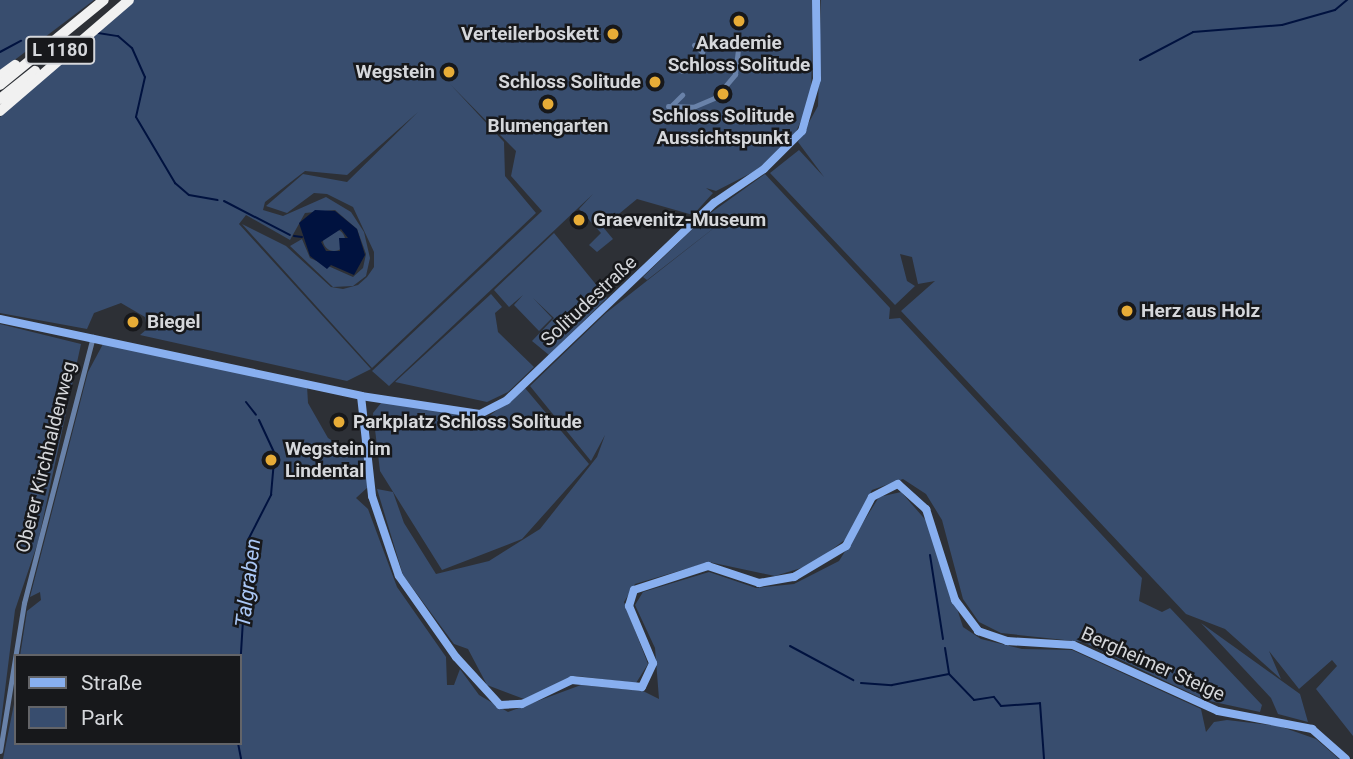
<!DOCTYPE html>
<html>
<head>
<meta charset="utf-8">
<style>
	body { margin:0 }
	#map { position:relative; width:1353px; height:759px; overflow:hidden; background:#2d3036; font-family:Roboto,sans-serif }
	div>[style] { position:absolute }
	.green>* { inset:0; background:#384d6e }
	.round { border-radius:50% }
	.water>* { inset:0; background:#00123f }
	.stream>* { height:2px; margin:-1px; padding:0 1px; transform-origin:1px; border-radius:1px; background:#00123f }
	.street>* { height:5px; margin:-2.5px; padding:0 2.5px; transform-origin:2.5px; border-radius:2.5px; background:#6982a9 }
	.secondary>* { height:8px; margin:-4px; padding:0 4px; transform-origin:4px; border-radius:4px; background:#88afef }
	.highway>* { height:10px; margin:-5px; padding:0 5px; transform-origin:5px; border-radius:5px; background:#f1f1f1 }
	.dots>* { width:19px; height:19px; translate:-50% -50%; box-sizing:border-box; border:4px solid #17181b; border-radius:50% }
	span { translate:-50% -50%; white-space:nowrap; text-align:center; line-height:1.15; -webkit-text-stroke:5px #17181b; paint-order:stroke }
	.shield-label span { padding:2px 5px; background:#17181b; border:2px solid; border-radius:5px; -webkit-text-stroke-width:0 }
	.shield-label { font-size:18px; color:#d5d7db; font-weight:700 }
	.poi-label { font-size:19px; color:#d5d7db; font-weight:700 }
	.right { translate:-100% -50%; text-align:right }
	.left { translate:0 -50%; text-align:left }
	.street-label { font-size:19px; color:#d5d7db }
	.water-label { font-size:21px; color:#aac7f5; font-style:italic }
	.legend { position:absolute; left:14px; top:654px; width:228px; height:91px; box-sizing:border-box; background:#17181b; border:2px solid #636468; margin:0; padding:9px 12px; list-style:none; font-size:21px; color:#d5d7db }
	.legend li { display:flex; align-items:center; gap:14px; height:35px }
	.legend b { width:35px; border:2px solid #636468 }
</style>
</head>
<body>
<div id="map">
	<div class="green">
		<div style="clip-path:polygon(0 0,94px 0,0 71px)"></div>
		<div style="clip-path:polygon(132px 0,813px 0,811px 99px,794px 136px,759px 169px,716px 191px,706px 188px,713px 193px,693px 215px,637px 199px,603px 227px,613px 239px,597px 252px,589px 245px,601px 233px,579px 209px,593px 194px,389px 386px,372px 371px,542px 211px,511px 176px,516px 151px,450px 84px,504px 142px,505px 176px,536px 213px,372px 368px,242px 224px,286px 246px,331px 287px,343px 289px,358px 285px,367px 277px,374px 267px,374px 252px,353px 207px,327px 194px,314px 193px,287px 213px,266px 206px,303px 174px,347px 182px,418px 112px,347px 175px,305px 171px,265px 202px,263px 210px,283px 216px,326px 197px,351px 212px,364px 232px,370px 258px,366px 276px,353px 286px,333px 287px,290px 246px,302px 239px,310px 258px,353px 277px,363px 268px,366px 254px,357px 229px,335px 210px,305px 213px,290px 240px,246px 215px,239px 224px,371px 369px,347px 381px,140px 335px,147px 329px,145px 317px,121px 303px,94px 313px,87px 329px,0 313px,0 117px)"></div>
		<div style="clip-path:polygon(821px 0,1353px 0,1353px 736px,1316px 689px,1337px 666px,1332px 660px,1299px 689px,1269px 651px,1281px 679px,1225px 629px,1186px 614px,901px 311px,935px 281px,918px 284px,912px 257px,900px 254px,907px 281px,915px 286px,895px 305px,770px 173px,799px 150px,824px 177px,798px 142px,818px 106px)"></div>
		<div style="clip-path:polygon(765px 174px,890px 308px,889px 319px,900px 318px,1142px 578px,1139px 601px,1162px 612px,1170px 608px,1262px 705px,1260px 712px,1205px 700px,1083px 642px,1001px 633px,979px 622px,963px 599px,942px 520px,926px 494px,903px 479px,872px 490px,846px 539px,811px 565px,775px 576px,709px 562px,635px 584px,624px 602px,648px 664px,636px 683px,576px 676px,524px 699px,487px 685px,468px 649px,454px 644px,403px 575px,377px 489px,393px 492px,404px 523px,436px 574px,489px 561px,540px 529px,597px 457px,605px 435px,591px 461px,530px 386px,606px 313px,728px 217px,647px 280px,643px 277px,705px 217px)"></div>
		<div class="round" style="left:323px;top:229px;width:22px;height:22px"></div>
		<div style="clip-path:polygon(554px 233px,607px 298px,549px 355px,532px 341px,554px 318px,533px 298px,552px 318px,539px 331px,514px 305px,523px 295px,509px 307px,494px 290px)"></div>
		<div style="clip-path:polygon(491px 294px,502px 307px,495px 313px,498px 332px,534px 367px,508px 392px,487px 402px,395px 382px)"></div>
		<div style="clip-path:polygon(0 324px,81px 344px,38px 542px,15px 610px,0 730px)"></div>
		<div style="clip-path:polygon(103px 344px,307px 386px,308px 403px,328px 438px,349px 451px,362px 443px,368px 487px,356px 498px,368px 509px,397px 587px,446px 657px,447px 685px,454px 685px,460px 669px,479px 695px,508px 712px,581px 685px,643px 691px,659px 699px,655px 648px,635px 605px,643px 592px,709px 572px,756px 588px,794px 584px,839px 561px,879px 497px,901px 492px,930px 525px,963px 627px,981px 639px,1022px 649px,1072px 650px,1201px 709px,1206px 732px,1214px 722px,1227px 720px,1279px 726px,1316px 739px,1339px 759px,3px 759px,16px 694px,16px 743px,240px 743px,240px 656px,20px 656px,27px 611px,41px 600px,40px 592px,30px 597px,88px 372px)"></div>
		<div style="clip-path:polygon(525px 388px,589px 464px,522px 539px,442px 570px,380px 471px,373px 413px,385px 398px,488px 417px)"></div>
		<div style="clip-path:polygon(1201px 623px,1300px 694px,1308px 722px,1278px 714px,1271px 698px)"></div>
	</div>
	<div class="water">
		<div style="clip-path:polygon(evenodd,315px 210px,335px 211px,357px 229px,365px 255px,354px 275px,331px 265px,327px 269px,310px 256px,299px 223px,315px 210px,341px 229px,348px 238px,339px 238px,340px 251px,326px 251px,321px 242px,341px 229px)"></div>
	</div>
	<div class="stream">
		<div style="left:98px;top:33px;width:20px;rotate:9deg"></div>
		<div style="left:118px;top:36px;width:18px;rotate:41deg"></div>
		<div style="left:132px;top:48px;width:32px;rotate:66deg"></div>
		<div style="left:145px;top:77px;width:41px;rotate:102.7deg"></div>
		<div style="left:136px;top:117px;width:77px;rotate:59.4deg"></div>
		<div style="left:175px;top:183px;width:18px;rotate:41deg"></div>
		<div style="left:189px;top:195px;width:29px;rotate:10deg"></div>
		<div style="left:0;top:52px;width:24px;rotate:-28deg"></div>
		<div style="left:1140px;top:60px;width:60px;rotate:-27.8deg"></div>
		<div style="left:1193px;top:32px;width:89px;rotate:-4.5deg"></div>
		<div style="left:1282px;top:25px;width:55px;rotate:-15.8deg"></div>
		<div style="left:1335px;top:10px;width:16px;rotate:-40deg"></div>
		<div style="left:224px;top:201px;width:74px;rotate:27.3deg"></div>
		<div style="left:294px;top:236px;width:8px;rotate:7deg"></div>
		<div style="left:246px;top:402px;width:16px;rotate:52deg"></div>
		<div style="left:259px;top:420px;width:35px;rotate:65deg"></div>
		<div style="left:930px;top:555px;width:85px;rotate:81.2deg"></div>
		<div style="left:790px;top:646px;width:72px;rotate:28.4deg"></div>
		<div style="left:945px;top:648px;width:26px;rotate:81deg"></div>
		<div style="left:949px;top:674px;width:36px;rotate:46deg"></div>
		<div style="left:974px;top:700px;width:20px;rotate:-9deg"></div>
		<div style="left:994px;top:697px;width:11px;rotate:52deg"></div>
		<div style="left:1001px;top:706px;width:39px;rotate:-4deg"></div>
		<div style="left:1040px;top:703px;width:56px;rotate:85.9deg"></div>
		<div style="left:240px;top:669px;width:129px;rotate:-86.5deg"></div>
		<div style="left:248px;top:540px;width:51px;rotate:-62.9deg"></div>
		<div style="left:271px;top:495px;width:37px;rotate:-85deg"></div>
		<div style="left:861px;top:683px;width:31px;rotate:4deg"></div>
		<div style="left:892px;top:685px;width:58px;rotate:-10.9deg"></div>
		<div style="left:238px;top:743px;width:16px;rotate:79deg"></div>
	</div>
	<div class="street">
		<div style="left:694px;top:45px;width:11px;rotate:41deg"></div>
		<div style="left:675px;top:65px;width:9px;rotate:41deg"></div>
		<div style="left:668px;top:106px;width:25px;rotate:2deg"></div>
		<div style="left:693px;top:107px;width:25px;rotate:-23deg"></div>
		<div style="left:716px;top:97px;width:30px;rotate:-50deg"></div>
		<div style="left:735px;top:74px;width:35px;rotate:-83deg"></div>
		<div style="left:671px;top:106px;width:16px;rotate:-45deg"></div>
		<div style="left:0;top:751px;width:150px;rotate:-80.8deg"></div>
		<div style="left:24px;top:603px;width:275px;rotate:-75.5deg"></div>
	</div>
	<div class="secondary">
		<div style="left:0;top:319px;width:369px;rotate:12deg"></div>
		<div style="left:361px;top:396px;width:101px;rotate:83.7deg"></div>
		<div style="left:372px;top:496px;width:84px;rotate:71.4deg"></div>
		<div style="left:399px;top:576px;width:99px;rotate:54.9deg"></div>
		<div style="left:456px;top:657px;width:65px;rotate:47.5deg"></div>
		<div style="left:500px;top:705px;width:22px;rotate:-3deg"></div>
		<div style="left:522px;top:704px;width:55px;rotate:-25.6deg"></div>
		<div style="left:572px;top:680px;width:70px;rotate:5.7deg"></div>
		<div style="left:642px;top:687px;width:26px;rotate:-65deg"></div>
		<div style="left:653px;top:663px;width:62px;rotate:-112.8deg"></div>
		<div style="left:629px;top:606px;width:17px;rotate:-73deg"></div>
		<div style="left:634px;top:590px;width:78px;rotate:-18deg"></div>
		<div style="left:708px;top:566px;width:54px;rotate:18.4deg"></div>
		<div style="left:759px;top:583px;width:36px;rotate:-10deg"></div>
		<div style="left:794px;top:577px;width:61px;rotate:-30.8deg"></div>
		<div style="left:846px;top:546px;width:55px;rotate:-62deg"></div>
		<div style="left:872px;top:497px;width:29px;rotate:-27deg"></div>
		<div style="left:898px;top:484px;width:38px;rotate:42deg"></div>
		<div style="left:926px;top:509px;width:96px;rotate:72.3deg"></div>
		<div style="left:955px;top:600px;width:39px;rotate:53deg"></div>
		<div style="left:978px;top:631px;width:31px;rotate:19deg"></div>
		<div style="left:1007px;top:641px;width:66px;rotate:3.5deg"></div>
		<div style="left:1073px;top:645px;width:159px;rotate:24.5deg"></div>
		<div style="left:1218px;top:711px;width:96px;rotate:10.8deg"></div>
		<div style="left:1312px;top:729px;width:45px;rotate:41.4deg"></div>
		<div style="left:361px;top:396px;width:120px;rotate:8.6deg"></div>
		<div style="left:480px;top:414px;width:30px;rotate:-27deg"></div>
		<div style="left:507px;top:400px;width:286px;rotate:-43.6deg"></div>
		<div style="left:714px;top:203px;width:60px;rotate:-34.2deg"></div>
		<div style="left:764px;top:169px;width:54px;rotate:-45deg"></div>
		<div style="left:802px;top:131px;width:54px;rotate:-73.9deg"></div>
		<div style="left:817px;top:79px;width:79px;rotate:-90.7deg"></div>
	</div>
	<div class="highway">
		<div style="left:0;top:76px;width:19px;rotate:-36deg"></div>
		<div style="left:0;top:85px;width:134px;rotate:-39.3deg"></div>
		<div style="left:0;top:99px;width:45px;rotate:-38.7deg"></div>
		<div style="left:0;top:111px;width:170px;rotate:-40.7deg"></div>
	</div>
	<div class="dots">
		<div style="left:739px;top:21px;background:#e7ac37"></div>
		<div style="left:613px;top:34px;background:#e7ac37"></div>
		<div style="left:449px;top:72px;background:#e7ac37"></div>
		<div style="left:655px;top:82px;background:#e7ac37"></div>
		<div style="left:723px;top:94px;background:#e7ac37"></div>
		<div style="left:548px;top:104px;background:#e7ac37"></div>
		<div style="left:579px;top:220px;background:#e7ac37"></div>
		<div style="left:1127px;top:311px;background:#e7ac37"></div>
		<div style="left:133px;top:322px;background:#e7ac37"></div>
		<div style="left:339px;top:422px;background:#e7ac37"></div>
		<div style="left:271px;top:460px;background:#e7ac37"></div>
	</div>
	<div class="shield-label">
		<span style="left:60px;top:50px">L 1180</span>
	</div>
	<div class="poi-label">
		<span class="right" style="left:599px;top:34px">Verteilerboskett</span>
		<span style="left:739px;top:54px">Akademie<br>Schloss Solitude</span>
		<span class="right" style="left:435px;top:72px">Wegstein</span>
		<span class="right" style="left:641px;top:82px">Schloss Solitude</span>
		<span style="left:723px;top:127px">Schloss Solitude<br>Aussichtspunkt</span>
		<span style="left:548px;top:126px">Blumengarten</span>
		<span class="left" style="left:593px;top:220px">Graevenitz-Museum</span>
		<span class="left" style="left:1141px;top:311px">Herz aus Holz</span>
		<span class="left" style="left:147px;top:322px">Biegel</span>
		<span class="left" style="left:353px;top:422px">Parkplatz Schloss Solitude</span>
		<span class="left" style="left:285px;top:460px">Wegstein im<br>Lindental</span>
	</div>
	<div class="street-label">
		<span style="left:589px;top:301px;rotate:-43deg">Solitudestraße</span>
		<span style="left:46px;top:457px;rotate:-76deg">Oberer Kirchhaldenweg</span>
		<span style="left:1153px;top:664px;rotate:24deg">Bergheimer Steige</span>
	</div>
	<div class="water-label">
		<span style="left:248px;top:583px;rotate:-83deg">Talgraben</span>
	</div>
	<ul class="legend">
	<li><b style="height:9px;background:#88afef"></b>Straße</li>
	<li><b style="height:19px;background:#384d6e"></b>Park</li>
	</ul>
</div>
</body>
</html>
